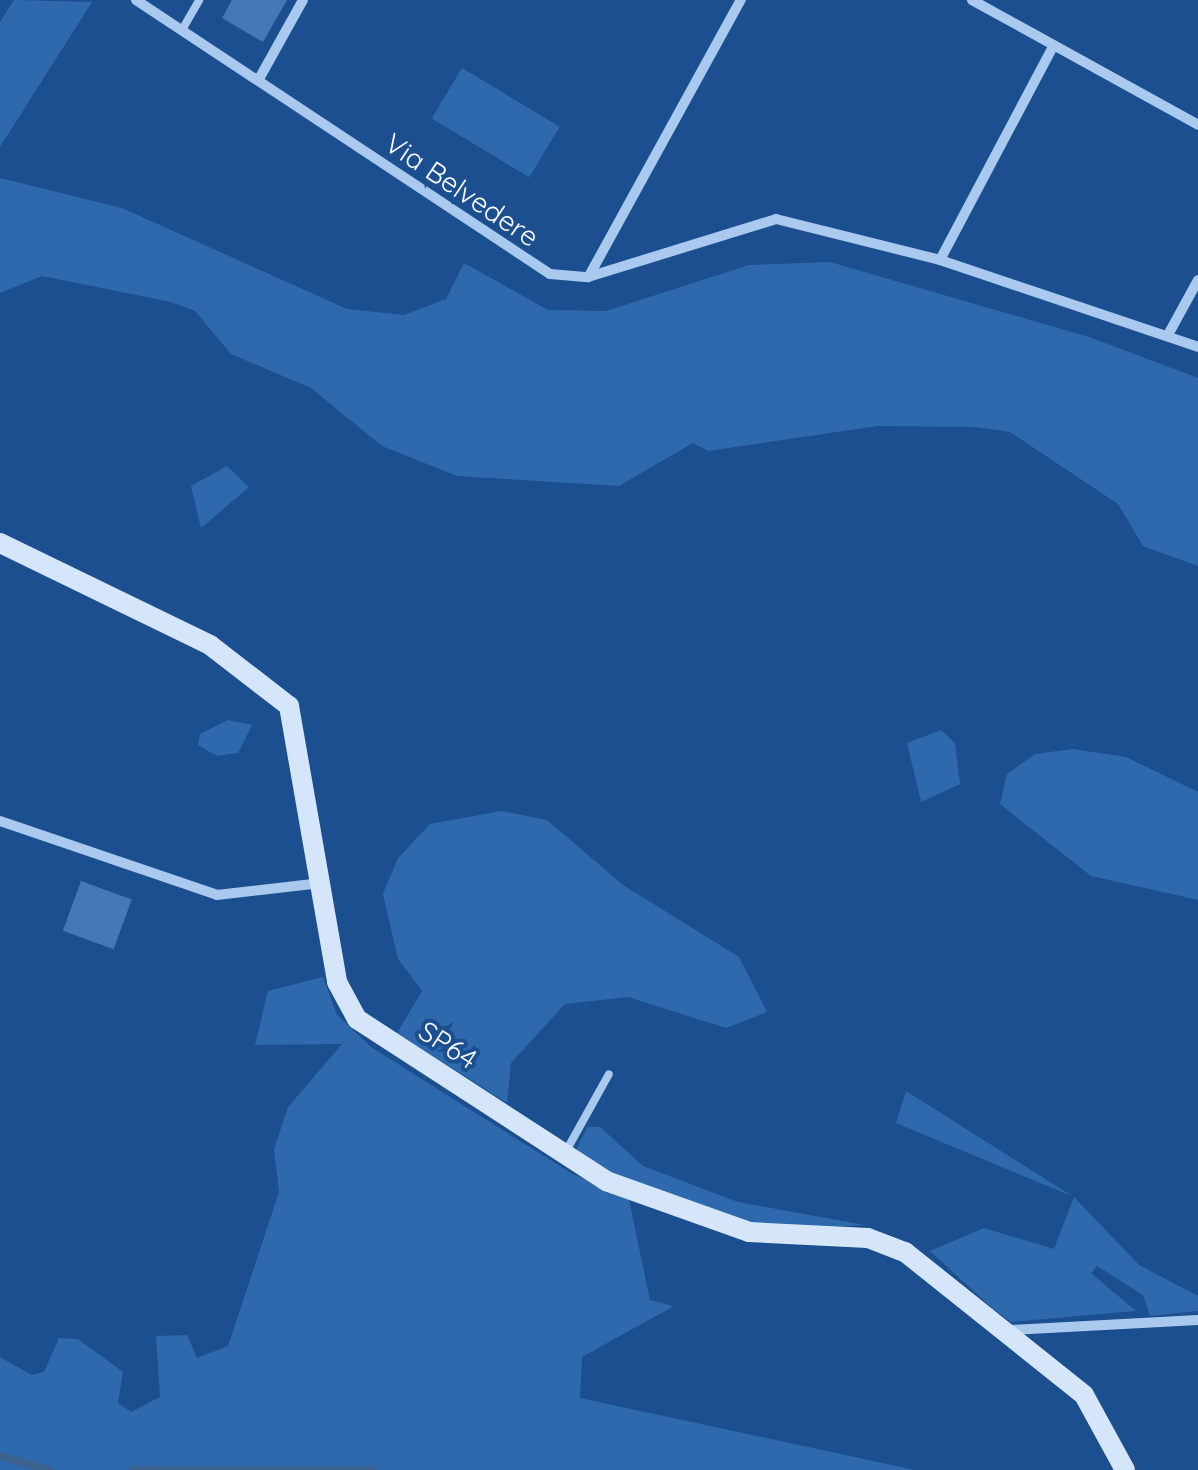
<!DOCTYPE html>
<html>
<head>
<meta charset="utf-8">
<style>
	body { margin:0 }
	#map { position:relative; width:1198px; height:1470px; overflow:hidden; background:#1b4f8f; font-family:Quicksand,sans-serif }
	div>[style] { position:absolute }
	.green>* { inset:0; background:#2e69ad; transform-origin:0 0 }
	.stream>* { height:8px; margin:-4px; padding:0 4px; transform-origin:4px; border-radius:4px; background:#3c6290 }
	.building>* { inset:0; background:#4478b7; transform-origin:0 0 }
	.lane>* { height:8px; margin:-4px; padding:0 4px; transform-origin:4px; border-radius:4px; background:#a9c9ee }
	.street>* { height:10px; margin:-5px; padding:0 5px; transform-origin:5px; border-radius:5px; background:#a9c9ee }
	.secondary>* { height:20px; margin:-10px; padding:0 10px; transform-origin:10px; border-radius:10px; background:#d6e6fa }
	span { translate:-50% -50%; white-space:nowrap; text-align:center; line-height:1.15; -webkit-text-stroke:8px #1b4f8f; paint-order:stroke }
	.street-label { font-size:28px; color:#fff }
</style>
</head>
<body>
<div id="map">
	<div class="green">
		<div style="clip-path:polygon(14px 0,92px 2px,0 147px,0 22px)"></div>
		<div style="left:462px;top:68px;width:114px;height:59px;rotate:31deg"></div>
		<div style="clip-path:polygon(0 178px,122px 208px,347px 309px,404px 315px,446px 299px,464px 263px,548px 310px,606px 311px,749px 265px,830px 262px,1089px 337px,1198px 378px,1198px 566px,1143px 546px,1118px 504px,1010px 432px,975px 427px,878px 426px,708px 451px,693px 443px,619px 486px,457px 476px,382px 446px,311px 388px,231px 354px,195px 311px,171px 302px,42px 276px,0 293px)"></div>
		<div style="clip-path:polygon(227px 466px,249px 487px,201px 528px,191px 486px)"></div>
		<div style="clip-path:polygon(228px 720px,252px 725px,238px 753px,217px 756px,198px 745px,200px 734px)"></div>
		<div style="clip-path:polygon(941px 730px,955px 743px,960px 784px,921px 802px,907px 743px)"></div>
		<div style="clip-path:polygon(1073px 749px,1126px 757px,1198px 792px,1198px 900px,1091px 876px,1000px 804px,1007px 774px,1035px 754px)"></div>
		<div style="clip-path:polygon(501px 811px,547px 820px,623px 885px,739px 957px,767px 1012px,726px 1028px,628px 997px,565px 1004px,511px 1063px,507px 1103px,397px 1033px,422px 991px,398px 959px,383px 894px,398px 858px,430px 824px)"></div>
		<div style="clip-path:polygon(323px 977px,337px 1015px,371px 1047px,574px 1175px,628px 1195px,650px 1300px,674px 1306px,582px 1357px,580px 1398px,915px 1470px,0 1470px,0 1357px,32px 1375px,44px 1372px,59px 1338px,78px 1339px,123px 1372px,118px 1403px,131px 1412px,160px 1397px,156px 1336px,187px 1335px,197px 1358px,228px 1346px,279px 1192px,274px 1149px,288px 1107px,342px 1044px,255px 1045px,268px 991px)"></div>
		<div style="clip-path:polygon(906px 1091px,1074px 1197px,1139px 1265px,1198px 1296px,1198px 1311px,1150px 1316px,1143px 1295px,1097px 1266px,1091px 1273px,1136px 1311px,1011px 1322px,992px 1308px,930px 1251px,984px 1228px,1054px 1249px,1074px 1197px,896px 1123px)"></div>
		<div style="clip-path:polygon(587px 1127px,600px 1127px,643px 1166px,738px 1202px,865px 1225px,788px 1229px,692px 1217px,575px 1152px)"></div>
	</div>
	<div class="stream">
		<div style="left:0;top:1456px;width:51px;rotate:15.9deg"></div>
		<div style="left:133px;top:1470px;width:238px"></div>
	</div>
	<div class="building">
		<div style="clip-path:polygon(232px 0,287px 0,263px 42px,222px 18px)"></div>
		<div style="left:81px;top:881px;width:54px;height:53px;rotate:20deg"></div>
	</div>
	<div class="lane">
		<div style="left:182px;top:30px;width:34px;rotate:-60deg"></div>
		<div style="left:565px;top:1153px;width:90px;rotate:-60.9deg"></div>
	</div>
	<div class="street">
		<div style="left:136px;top:0;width:496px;rotate:33.5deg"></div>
		<div style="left:550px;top:274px;width:38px;rotate:5deg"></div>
		<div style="left:588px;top:277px;width:197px;rotate:-17.1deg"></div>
		<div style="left:776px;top:219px;width:169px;rotate:14deg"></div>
		<div style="left:940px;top:260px;width:272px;rotate:18.6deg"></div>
		<div style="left:972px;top:0;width:258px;rotate:28.9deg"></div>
		<div style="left:259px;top:79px;width:90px;rotate:-60.9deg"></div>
		<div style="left:940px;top:260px;width:241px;rotate:-62.1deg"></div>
		<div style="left:589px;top:276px;width:315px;rotate:-61.2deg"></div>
		<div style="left:1169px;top:333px;width:60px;rotate:-61.3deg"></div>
		<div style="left:0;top:821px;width:229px;rotate:18.8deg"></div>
		<div style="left:217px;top:895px;width:105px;rotate:-6.6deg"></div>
		<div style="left:1011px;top:1330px;width:187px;rotate:-3.1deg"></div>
	</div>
	<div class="secondary">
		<div style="left:0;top:543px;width:233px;rotate:25.9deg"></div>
		<div style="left:210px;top:645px;width:100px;rotate:37.7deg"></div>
		<div style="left:289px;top:706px;width:280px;rotate:80.1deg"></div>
		<div style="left:337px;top:982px;width:42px;rotate:61.6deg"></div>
		<div style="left:357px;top:1019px;width:297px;rotate:33deg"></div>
		<div style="left:606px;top:1181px;width:152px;rotate:19.6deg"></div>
		<div style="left:749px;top:1232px;width:119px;rotate:2.9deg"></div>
		<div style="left:868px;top:1238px;width:40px;rotate:21deg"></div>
		<div style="left:905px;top:1252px;width:229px;rotate:38.6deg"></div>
		<div style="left:1084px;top:1395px;width:85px;rotate:61.3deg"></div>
	</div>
	<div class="street-label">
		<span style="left:462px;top:190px;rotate:34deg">Via Belvedere</span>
		<span style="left:448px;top:1045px;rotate:33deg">SP64</span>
	</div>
</div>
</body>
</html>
